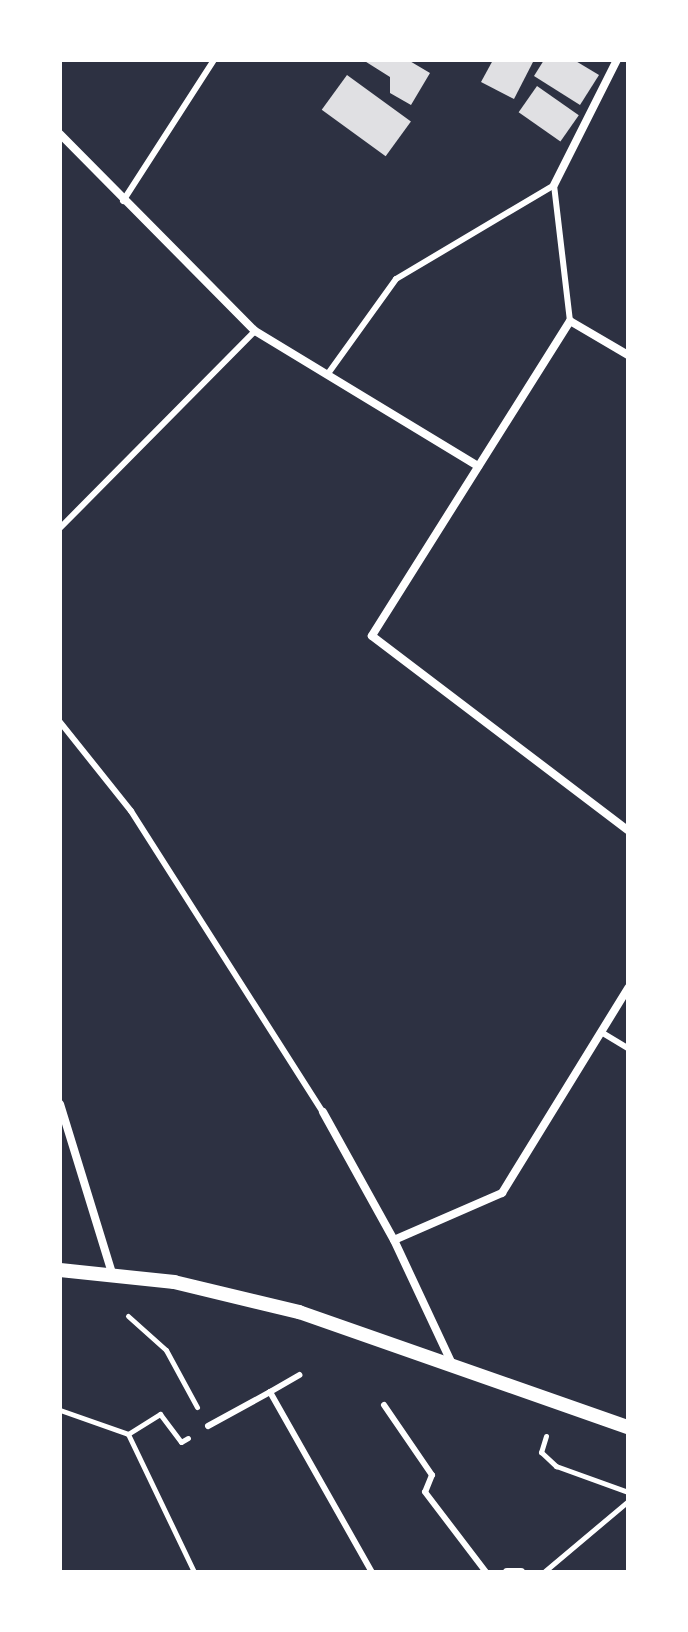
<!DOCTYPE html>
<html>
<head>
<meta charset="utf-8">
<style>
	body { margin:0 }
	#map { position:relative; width:688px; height:1632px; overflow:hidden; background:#2d3142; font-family:"Alegreya Sans",sans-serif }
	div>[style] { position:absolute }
	.building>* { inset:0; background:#e0e0e3; transform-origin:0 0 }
	.path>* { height:5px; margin:-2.5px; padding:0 2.5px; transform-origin:2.5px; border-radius:2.5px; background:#fff }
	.service>* { height:6px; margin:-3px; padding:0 3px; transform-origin:3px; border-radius:3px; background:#fff }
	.minor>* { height:8px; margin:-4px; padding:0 4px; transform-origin:4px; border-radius:4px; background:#fff }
	.tertiary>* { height:14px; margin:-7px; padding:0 7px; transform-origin:7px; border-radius:7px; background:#fff }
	span { translate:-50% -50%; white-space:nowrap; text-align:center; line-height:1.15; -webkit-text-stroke:8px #fff; paint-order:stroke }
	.frame { position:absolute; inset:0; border:62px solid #fff; pointer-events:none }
</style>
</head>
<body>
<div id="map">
	<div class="building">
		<div style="clip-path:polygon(363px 60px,408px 60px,430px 73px,411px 105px,390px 93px,390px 77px)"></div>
		<div style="clip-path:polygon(493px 60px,534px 60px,514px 99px,481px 82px)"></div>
		<div style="clip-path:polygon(544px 60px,574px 60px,599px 75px,580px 105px,534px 76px)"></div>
		<div style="left:347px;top:75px;width:79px;height:43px;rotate:36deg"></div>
		<div style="left:537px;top:86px;width:51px;height:32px;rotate:35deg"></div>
	</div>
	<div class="path">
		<div style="left:128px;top:1316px;width:51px;rotate:41.8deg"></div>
		<div style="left:166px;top:1350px;width:65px;rotate:61.5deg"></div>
		<div style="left:60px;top:1410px;width:72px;rotate:19.4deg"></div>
		<div style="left:128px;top:1434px;width:153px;rotate:64.4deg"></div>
		<div style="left:128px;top:1434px;width:38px;rotate:-32deg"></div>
		<div style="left:160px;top:1414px;width:35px;rotate:53deg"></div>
		<div style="left:181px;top:1442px;width:8px;rotate:-30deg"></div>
		<div style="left:546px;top:1436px;width:17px;rotate:107deg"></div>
		<div style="left:541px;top:1452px;width:21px;rotate:43deg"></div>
		<div style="left:556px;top:1466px;width:77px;rotate:19.9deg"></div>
		<div style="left:545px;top:1571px;width:109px;rotate:-40.1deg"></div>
	</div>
	<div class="service">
		<div style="left:123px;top:201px;width:168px;rotate:-57.2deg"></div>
		<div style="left:327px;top:375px;width:118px;rotate:-54.3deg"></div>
		<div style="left:396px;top:279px;width:184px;rotate:-30.7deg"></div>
		<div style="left:554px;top:185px;width:137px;rotate:83.3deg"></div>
		<div style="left:60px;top:528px;width:277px;rotate:-45.3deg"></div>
		<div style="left:60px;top:722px;width:114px;rotate:51.4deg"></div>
		<div style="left:131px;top:811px;width:357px;rotate:57.5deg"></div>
		<div style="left:601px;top:1032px;width:31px;rotate:31deg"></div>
		<div style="left:270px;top:1392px;width:34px;rotate:-30deg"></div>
		<div style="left:384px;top:1405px;width:85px;rotate:55.6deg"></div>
		<div style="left:432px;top:1475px;width:18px;rotate:112deg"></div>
		<div style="left:425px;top:1492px;width:101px;rotate:52.7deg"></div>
		<div style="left:208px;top:1426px;width:71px;rotate:-28.7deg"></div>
		<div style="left:270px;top:1392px;width:207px;rotate:60.5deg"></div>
	</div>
	<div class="minor">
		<div style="left:60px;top:134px;width:277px;rotate:45.3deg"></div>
		<div style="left:255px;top:331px;width:261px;rotate:31.2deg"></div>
		<div style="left:554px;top:185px;width:140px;rotate:-63.3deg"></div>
		<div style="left:628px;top:355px;width:67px;rotate:-149.6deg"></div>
		<div style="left:570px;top:321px;width:372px;rotate:122.2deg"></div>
		<div style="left:372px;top:636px;width:321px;rotate:37.2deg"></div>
		<div style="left:60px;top:1104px;width:177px;rotate:72.9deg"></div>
		<div style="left:323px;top:1112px;width:146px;rotate:61deg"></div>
		<div style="left:394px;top:1240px;width:139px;rotate:64.9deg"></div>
		<div style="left:394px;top:1240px;width:118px;rotate:-23.5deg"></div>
		<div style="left:502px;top:1193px;width:241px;rotate:-58.4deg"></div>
		<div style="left:507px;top:1572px;width:14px"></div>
	</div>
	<div class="tertiary">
		<div style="left:60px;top:1270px;width:115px;rotate:6deg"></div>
		<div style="left:174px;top:1282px;width:129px;rotate:13.5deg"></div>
		<div style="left:299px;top:1312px;width:349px;rotate:19.3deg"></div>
	</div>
	<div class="frame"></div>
</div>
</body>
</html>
